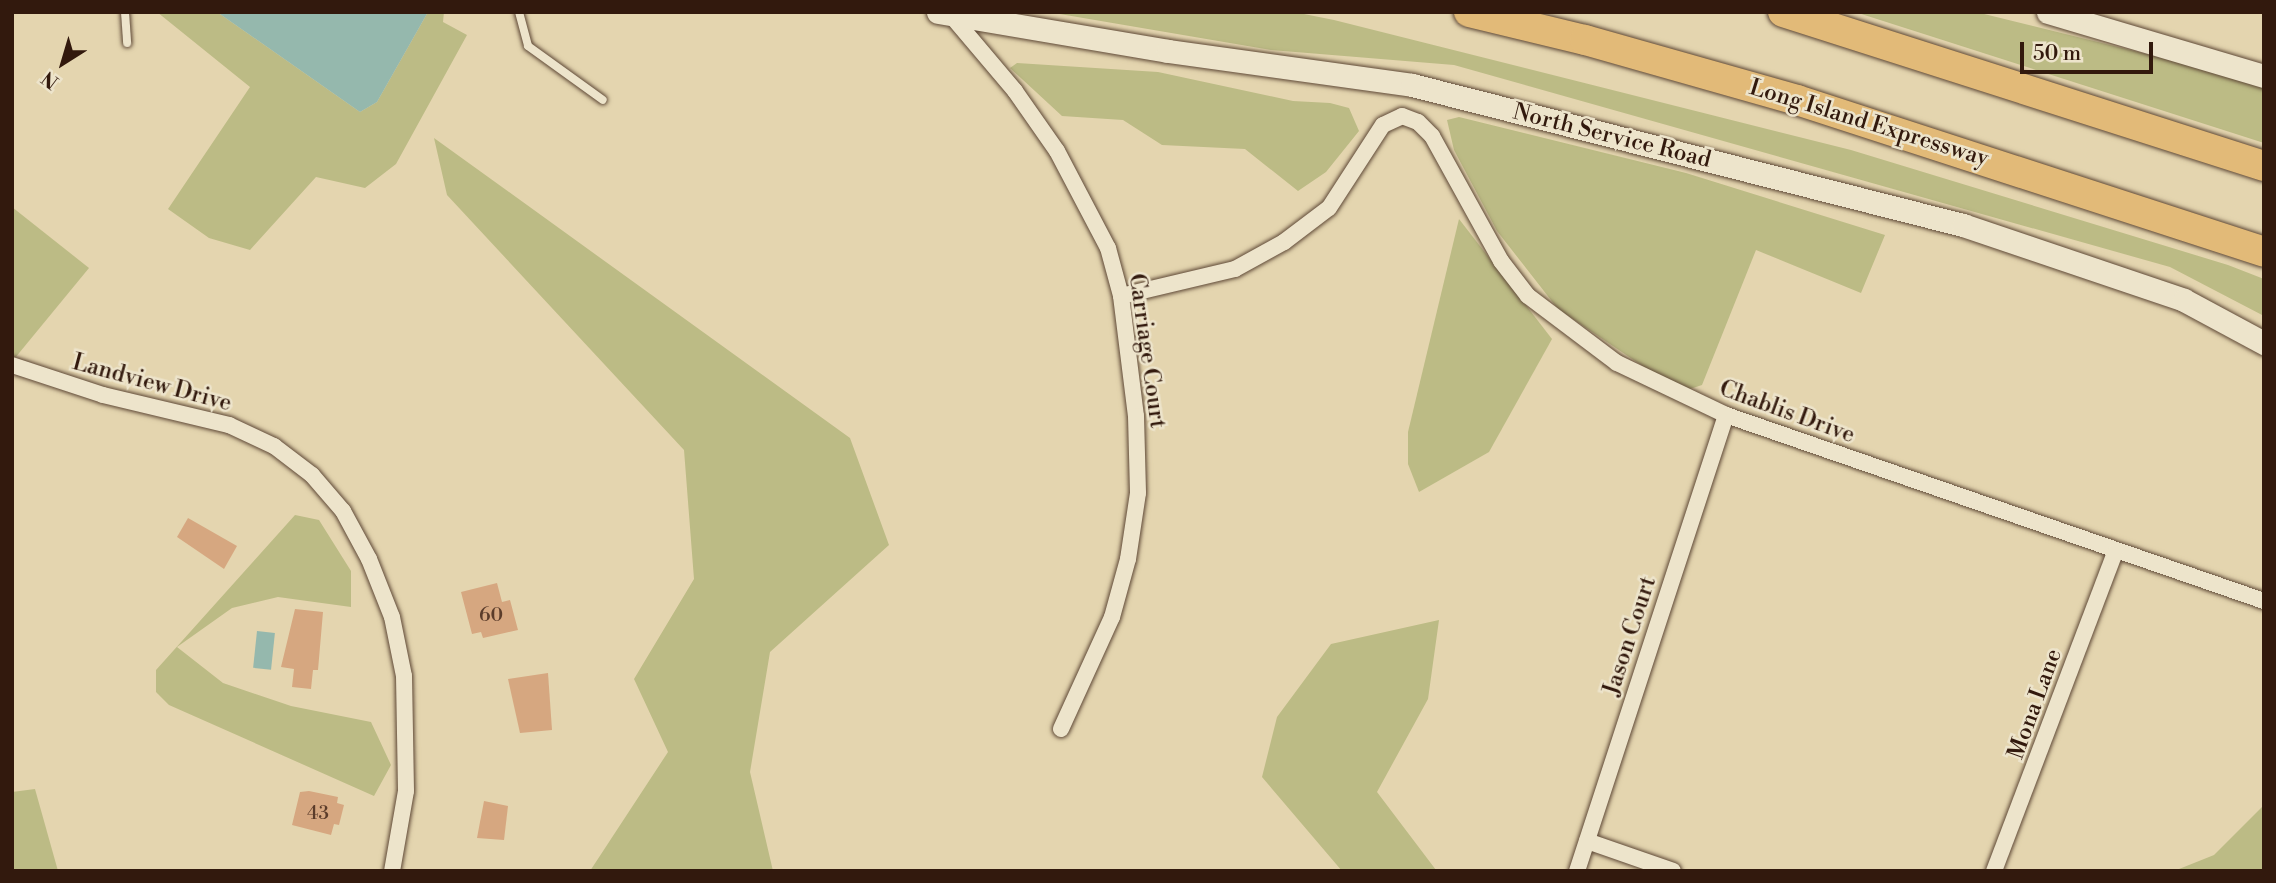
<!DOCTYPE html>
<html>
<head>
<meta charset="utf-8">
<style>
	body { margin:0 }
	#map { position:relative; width:2276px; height:883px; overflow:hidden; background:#e4d5af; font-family:"Libre Bodoni",serif }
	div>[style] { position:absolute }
	.green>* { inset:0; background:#bcbb85 }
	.water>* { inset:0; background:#95b8ad; transform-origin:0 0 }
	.building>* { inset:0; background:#d6a780 }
	.roads { filter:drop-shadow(0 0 2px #5e4836) drop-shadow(0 0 2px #5e4836) }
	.service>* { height:8px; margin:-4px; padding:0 4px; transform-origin:4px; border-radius:4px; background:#ede4cb }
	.minor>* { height:16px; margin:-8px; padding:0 8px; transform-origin:8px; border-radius:8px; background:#ede4cb }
	.secondary>* { height:23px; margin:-11.5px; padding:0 11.5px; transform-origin:11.5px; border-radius:11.5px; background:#ede4cb }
	.motorway>* { height:30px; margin:-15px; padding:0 15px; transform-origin:15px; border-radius:15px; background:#e2ba78 }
	span { translate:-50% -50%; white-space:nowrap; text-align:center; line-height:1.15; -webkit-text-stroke:5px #ede4cb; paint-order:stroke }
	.number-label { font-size:19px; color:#5b3c2a }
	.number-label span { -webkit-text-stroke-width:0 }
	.street-label { font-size:23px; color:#32190d }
	.frame { position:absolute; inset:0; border:14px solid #32190d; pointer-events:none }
	.north { position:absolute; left:28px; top:28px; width:70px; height:70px; -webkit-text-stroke:5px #ede4cb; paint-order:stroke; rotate:217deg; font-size:19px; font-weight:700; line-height:28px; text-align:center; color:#32190d }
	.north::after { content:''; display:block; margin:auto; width:24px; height:32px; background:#32190d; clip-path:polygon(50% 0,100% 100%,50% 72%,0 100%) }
	.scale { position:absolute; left:2020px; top:42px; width:133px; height:32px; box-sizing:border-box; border:4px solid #32190d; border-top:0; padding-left:9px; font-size:21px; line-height:24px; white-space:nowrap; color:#32190d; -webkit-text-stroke:5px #ede4cb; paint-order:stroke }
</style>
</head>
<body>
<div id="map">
	<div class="green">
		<div style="clip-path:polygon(157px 12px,217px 12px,360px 112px,377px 102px,428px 12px,444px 12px,443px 22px,467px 35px,396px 164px,365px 188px,316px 177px,250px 250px,209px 238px,168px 209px,250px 87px)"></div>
		<div style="clip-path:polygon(1048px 12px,1294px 12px,1334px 20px,1851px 150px,2228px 265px,2264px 279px,2264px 316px,2170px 267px,1454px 65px,1271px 50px)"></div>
		<div style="clip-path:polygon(1855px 12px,1976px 12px,2264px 83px,2264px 143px)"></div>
		<div style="clip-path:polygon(1017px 63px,1158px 72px,1293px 101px,1330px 103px,1349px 108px,1359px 131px,1326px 172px,1298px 191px,1245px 149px,1162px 145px,1123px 120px,1062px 116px,1010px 68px)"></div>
		<div style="clip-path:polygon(1459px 117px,1686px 173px,1885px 235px,1861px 293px,1756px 250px,1702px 385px,1687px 390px,1656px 375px,1558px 309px,1497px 231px,1454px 150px,1447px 120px)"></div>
		<div style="clip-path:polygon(434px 138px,850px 438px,889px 545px,770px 652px,750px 772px,773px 871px,590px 871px,668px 752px,634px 679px,694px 579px,684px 450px,447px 195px)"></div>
		<div style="clip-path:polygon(12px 207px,89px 268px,15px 358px,12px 356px)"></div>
		<div style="clip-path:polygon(1459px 219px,1552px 339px,1489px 452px,1419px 492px,1408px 464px,1408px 432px)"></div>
		<div style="clip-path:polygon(295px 515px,319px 520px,351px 571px,351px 607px,278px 597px,232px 608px,177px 647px,223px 683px,291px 706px,371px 722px,391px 765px,374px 796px,169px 705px,156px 692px,156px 670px)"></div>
		<div style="clip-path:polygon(1439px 620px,1428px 699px,1377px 792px,1436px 870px,1342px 871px,1262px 777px,1277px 717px,1331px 644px)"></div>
		<div style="clip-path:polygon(35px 789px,58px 871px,12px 871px,12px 792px)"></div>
		<div style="clip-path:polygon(2264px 805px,2264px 871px,2174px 871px,2214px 855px)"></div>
	</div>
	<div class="water">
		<div style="clip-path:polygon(217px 12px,428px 12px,377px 102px,360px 112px)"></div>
		<div style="left:257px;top:631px;width:18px;height:37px;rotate:6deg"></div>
	</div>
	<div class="building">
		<div style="clip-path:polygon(188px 518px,237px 546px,224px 569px,177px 537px)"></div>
		<div style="clip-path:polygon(497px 583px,502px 602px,510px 600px,518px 630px,483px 638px,481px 632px,472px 634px,461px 592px)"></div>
		<div style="clip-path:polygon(295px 609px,323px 612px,318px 670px,313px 670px,311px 689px,292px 687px,294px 669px,281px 667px)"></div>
		<div style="clip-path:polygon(548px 673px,552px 730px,520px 733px,508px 679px)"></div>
		<div style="clip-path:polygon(309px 791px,338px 797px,337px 803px,344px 805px,339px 825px,334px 824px,331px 835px,292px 825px,300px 792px)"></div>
		<div style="clip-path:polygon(484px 801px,508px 806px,504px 840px,477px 838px)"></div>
	</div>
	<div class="roads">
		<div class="service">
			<div style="left:125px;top:12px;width:31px;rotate:86deg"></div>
			<div style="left:519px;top:12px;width:35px;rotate:75deg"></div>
			<div style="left:528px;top:46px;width:92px;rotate:35.8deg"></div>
		</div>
		<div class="minor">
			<div style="left:950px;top:14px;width:101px;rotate:49.8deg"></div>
			<div style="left:1015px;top:91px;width:73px;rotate:55deg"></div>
			<div style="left:1057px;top:151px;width:110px;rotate:62.3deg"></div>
			<div style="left:1108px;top:248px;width:50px;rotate:74.8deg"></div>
			<div style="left:1121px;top:296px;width:121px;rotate:82.9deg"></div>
			<div style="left:1136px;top:416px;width:77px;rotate:88.5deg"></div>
			<div style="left:1138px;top:493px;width:67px;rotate:98.6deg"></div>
			<div style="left:1128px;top:559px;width:60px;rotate:105.4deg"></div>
			<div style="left:1112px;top:617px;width:123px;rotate:114.5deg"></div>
			<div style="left:1121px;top:296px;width:117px;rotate:-13.3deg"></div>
			<div style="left:1235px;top:269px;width:56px;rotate:-28.9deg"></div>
			<div style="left:1284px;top:242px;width:56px;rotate:-37.1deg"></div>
			<div style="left:1329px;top:208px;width:99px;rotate:-57deg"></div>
			<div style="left:1383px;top:125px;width:21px;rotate:-25deg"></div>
			<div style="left:1402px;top:116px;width:17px;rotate:21deg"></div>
			<div style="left:1418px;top:122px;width:20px;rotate:45deg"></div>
			<div style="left:1432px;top:136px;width:143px;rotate:61.1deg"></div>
			<div style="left:1501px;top:261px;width:44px;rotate:52.4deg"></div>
			<div style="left:1528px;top:296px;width:111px;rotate:37deg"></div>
			<div style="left:1617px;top:363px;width:121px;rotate:25.5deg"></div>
			<div style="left:1726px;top:415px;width:569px;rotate:19.07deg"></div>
			<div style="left:12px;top:365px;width:96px;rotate:18.2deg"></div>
			<div style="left:103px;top:395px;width:130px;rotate:13.4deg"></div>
			<div style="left:229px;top:425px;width:50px;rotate:25deg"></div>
			<div style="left:274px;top:446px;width:48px;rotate:37.3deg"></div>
			<div style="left:312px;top:475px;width:48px;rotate:49.3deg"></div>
			<div style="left:343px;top:511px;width:55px;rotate:61.6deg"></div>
			<div style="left:369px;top:559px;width:62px;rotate:68.4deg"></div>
			<div style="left:392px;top:617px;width:60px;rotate:78.5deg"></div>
			<div style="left:404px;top:676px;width:115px;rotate:89deg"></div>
			<div style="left:406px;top:791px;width:81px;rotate:99.9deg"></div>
			<div style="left:1587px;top:841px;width:91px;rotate:19.2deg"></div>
			<div style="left:1577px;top:871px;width:480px;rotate:-71.9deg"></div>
			<div style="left:1994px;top:871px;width:341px;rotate:-69.2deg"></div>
		</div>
		<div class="secondary">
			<div style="left:938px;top:12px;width:233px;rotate:9.6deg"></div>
			<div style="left:1168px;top:51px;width:246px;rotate:7.9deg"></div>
			<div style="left:1412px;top:85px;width:569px;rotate:14.26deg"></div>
			<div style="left:1963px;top:225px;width:233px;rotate:18.7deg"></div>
			<div style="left:2184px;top:300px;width:91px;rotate:28.3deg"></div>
			<div style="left:2048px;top:12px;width:225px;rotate:16.5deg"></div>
		</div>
		<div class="motorway">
			<div style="left:1469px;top:12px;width:119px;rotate:13.6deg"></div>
			<div style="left:1585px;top:40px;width:220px;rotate:15.8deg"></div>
			<div style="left:1797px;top:100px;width:491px;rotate:18deg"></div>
			<div style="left:1783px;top:12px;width:505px;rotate:17.75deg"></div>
		</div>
	</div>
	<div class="number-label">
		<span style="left:491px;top:616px">60</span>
		<span style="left:318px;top:814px">43</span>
	</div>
	<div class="street-label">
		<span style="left:1869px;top:123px;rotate:17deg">Long Island Expressway</span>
		<span style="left:1612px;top:136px;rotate:14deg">North Service Road</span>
		<span style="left:1147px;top:351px;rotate:82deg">Carriage Court</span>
		<span style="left:152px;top:383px;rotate:15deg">Landview Drive</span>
		<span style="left:1787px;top:412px;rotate:20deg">Chablis Drive</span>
		<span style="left:1630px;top:636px;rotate:-72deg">Jason Court</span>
		<span style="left:2035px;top:704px;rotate:-70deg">Mona Lane</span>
	</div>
	<div class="frame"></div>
	<div class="north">N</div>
	<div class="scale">50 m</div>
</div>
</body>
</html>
